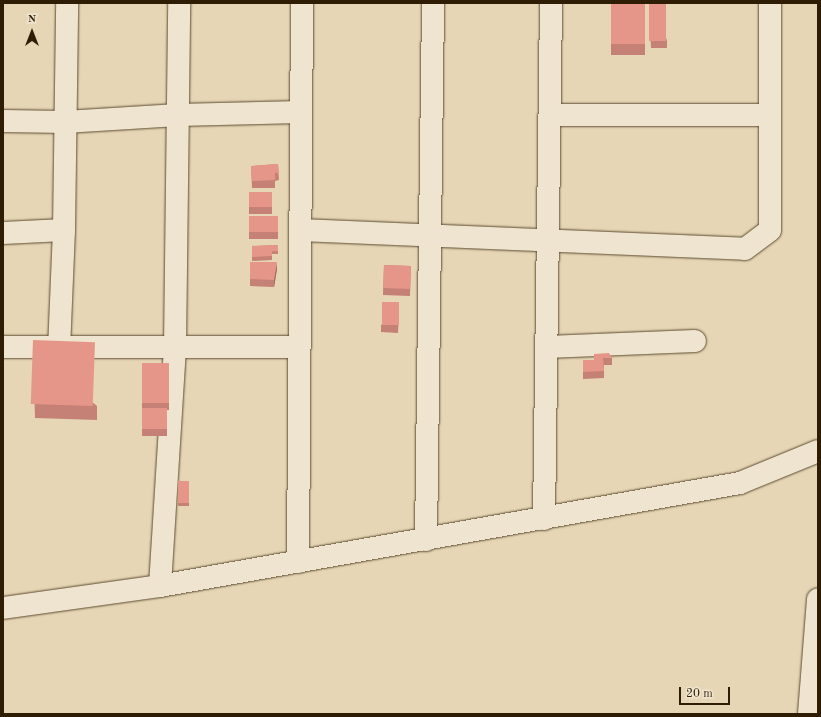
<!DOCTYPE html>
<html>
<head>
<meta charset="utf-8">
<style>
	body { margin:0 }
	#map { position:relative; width:821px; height:717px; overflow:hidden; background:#e6d6b5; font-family:"Old Standard TT",serif }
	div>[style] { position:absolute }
	.roads { filter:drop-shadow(0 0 1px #5c4b30) drop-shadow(0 0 1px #5c4b30) }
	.minor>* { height:22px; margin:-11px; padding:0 11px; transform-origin:11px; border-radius:11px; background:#efe4cf }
	.wall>* { inset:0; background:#c58175; transform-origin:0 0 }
	.shaded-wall>* { inset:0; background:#a0695f }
	.building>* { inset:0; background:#e59688; transform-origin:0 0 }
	span { translate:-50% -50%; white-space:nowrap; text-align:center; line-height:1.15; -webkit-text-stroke:3.5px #efe4cf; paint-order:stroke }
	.frame { position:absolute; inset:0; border:4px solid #2e1d04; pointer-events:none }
	.north { position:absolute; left:12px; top:12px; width:40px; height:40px; -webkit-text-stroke:3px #efe4cf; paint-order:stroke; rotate:0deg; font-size:11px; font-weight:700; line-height:16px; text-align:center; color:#2e1d04 }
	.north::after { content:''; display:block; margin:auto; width:14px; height:18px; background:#2e1d04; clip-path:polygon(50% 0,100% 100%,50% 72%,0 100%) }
	.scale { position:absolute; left:679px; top:687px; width:51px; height:18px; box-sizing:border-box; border:2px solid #2e1d04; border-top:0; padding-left:5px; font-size:12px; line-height:14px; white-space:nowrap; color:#2e1d04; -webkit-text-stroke:3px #efe4cf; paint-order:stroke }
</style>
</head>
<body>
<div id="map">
	<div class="roads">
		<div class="minor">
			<div style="left:552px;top:115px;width:218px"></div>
			<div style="left:3px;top:121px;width:62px;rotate:0.9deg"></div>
			<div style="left:65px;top:122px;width:113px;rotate:-3.5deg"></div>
			<div style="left:178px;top:115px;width:123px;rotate:-1.4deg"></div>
			<div style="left:64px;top:230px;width:227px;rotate:-89.2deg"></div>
			<div style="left:300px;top:230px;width:445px;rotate:2.4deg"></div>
			<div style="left:745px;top:249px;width:31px;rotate:-37deg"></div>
			<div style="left:770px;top:230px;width:227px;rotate:-90deg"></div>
			<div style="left:3px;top:233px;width:61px;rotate:-2.8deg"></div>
			<div style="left:64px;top:230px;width:117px;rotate:92.4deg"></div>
			<div style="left:59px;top:347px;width:240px"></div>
			<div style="left:3px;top:347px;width:56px"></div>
			<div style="left:547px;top:347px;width:148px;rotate:-2.3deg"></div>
			<div style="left:544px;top:519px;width:516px;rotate:-89.22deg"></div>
			<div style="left:426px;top:540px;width:537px;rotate:-89.25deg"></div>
			<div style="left:298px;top:562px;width:559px;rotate:-89.59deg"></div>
			<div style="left:160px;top:586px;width:239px;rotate:-86.4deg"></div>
			<div style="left:175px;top:347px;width:344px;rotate:-89.3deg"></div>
			<div style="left:3px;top:608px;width:159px;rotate:-8deg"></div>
			<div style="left:160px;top:586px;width:589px;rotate:-10.07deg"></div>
			<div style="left:740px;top:483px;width:84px;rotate:-22.3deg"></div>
			<div style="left:809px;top:714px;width:115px;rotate:-85.5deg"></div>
		</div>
	</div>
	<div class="wall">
		<div style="left:611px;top:3px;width:34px;height:52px"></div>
		<div style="clip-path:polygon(649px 3px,667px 40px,667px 48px,651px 48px)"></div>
		<div style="clip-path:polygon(278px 164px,279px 180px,275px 181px,275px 188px,252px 188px,251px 166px)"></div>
		<div style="left:249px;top:192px;width:23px;height:22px"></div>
		<div style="left:249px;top:216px;width:29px;height:23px"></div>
		<div style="clip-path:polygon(278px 245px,278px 254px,272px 254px,272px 260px,252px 261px,252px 246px)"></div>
		<div style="clip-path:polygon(250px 262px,277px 269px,274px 287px,250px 286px)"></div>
		<div style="left:384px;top:265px;width:27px;height:30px;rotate:2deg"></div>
		<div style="clip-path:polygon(399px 310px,398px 333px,381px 332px,381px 325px)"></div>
		<div style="clip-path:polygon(33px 353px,97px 406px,97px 420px,35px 418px)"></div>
		<div style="clip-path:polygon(594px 354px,612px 358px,612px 365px,604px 365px,604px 378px,583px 379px,583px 360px,594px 360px)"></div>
		<div style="clip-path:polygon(142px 363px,169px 363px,169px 410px,167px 410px,167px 436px,142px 436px)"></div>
		<div style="left:178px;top:481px;width:11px;height:25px"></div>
	</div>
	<div class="shaded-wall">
		<div style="clip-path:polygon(277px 262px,277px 269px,274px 287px,274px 280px)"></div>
	</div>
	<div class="building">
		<div style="left:611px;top:3px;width:34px;height:41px"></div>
		<div style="left:649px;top:3px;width:17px;height:38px"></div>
		<div style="clip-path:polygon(278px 164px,279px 173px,275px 173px,275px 180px,252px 181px,251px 166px)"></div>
		<div style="left:249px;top:192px;width:23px;height:15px"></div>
		<div style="left:249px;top:216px;width:29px;height:16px"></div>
		<div style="clip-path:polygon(278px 245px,278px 251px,272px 251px,272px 256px,252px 257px,252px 246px)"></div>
		<div style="clip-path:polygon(250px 262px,277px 262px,274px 280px,250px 279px)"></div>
		<div style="left:384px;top:265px;width:27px;height:23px;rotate:2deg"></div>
		<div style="left:382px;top:302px;width:17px;height:23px"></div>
		<div style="left:33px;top:340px;width:62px;height:64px;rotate:2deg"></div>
		<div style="clip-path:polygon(609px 353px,612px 358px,603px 358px,604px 371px,583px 372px,583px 360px,594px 360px,594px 354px)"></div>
		<div style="left:142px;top:363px;width:27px;height:40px"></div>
		<div style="left:142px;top:408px;width:25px;height:21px"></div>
		<div style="left:178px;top:481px;width:11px;height:22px"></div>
	</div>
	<div class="frame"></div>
	<div class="north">N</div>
	<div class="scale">20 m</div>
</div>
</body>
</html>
